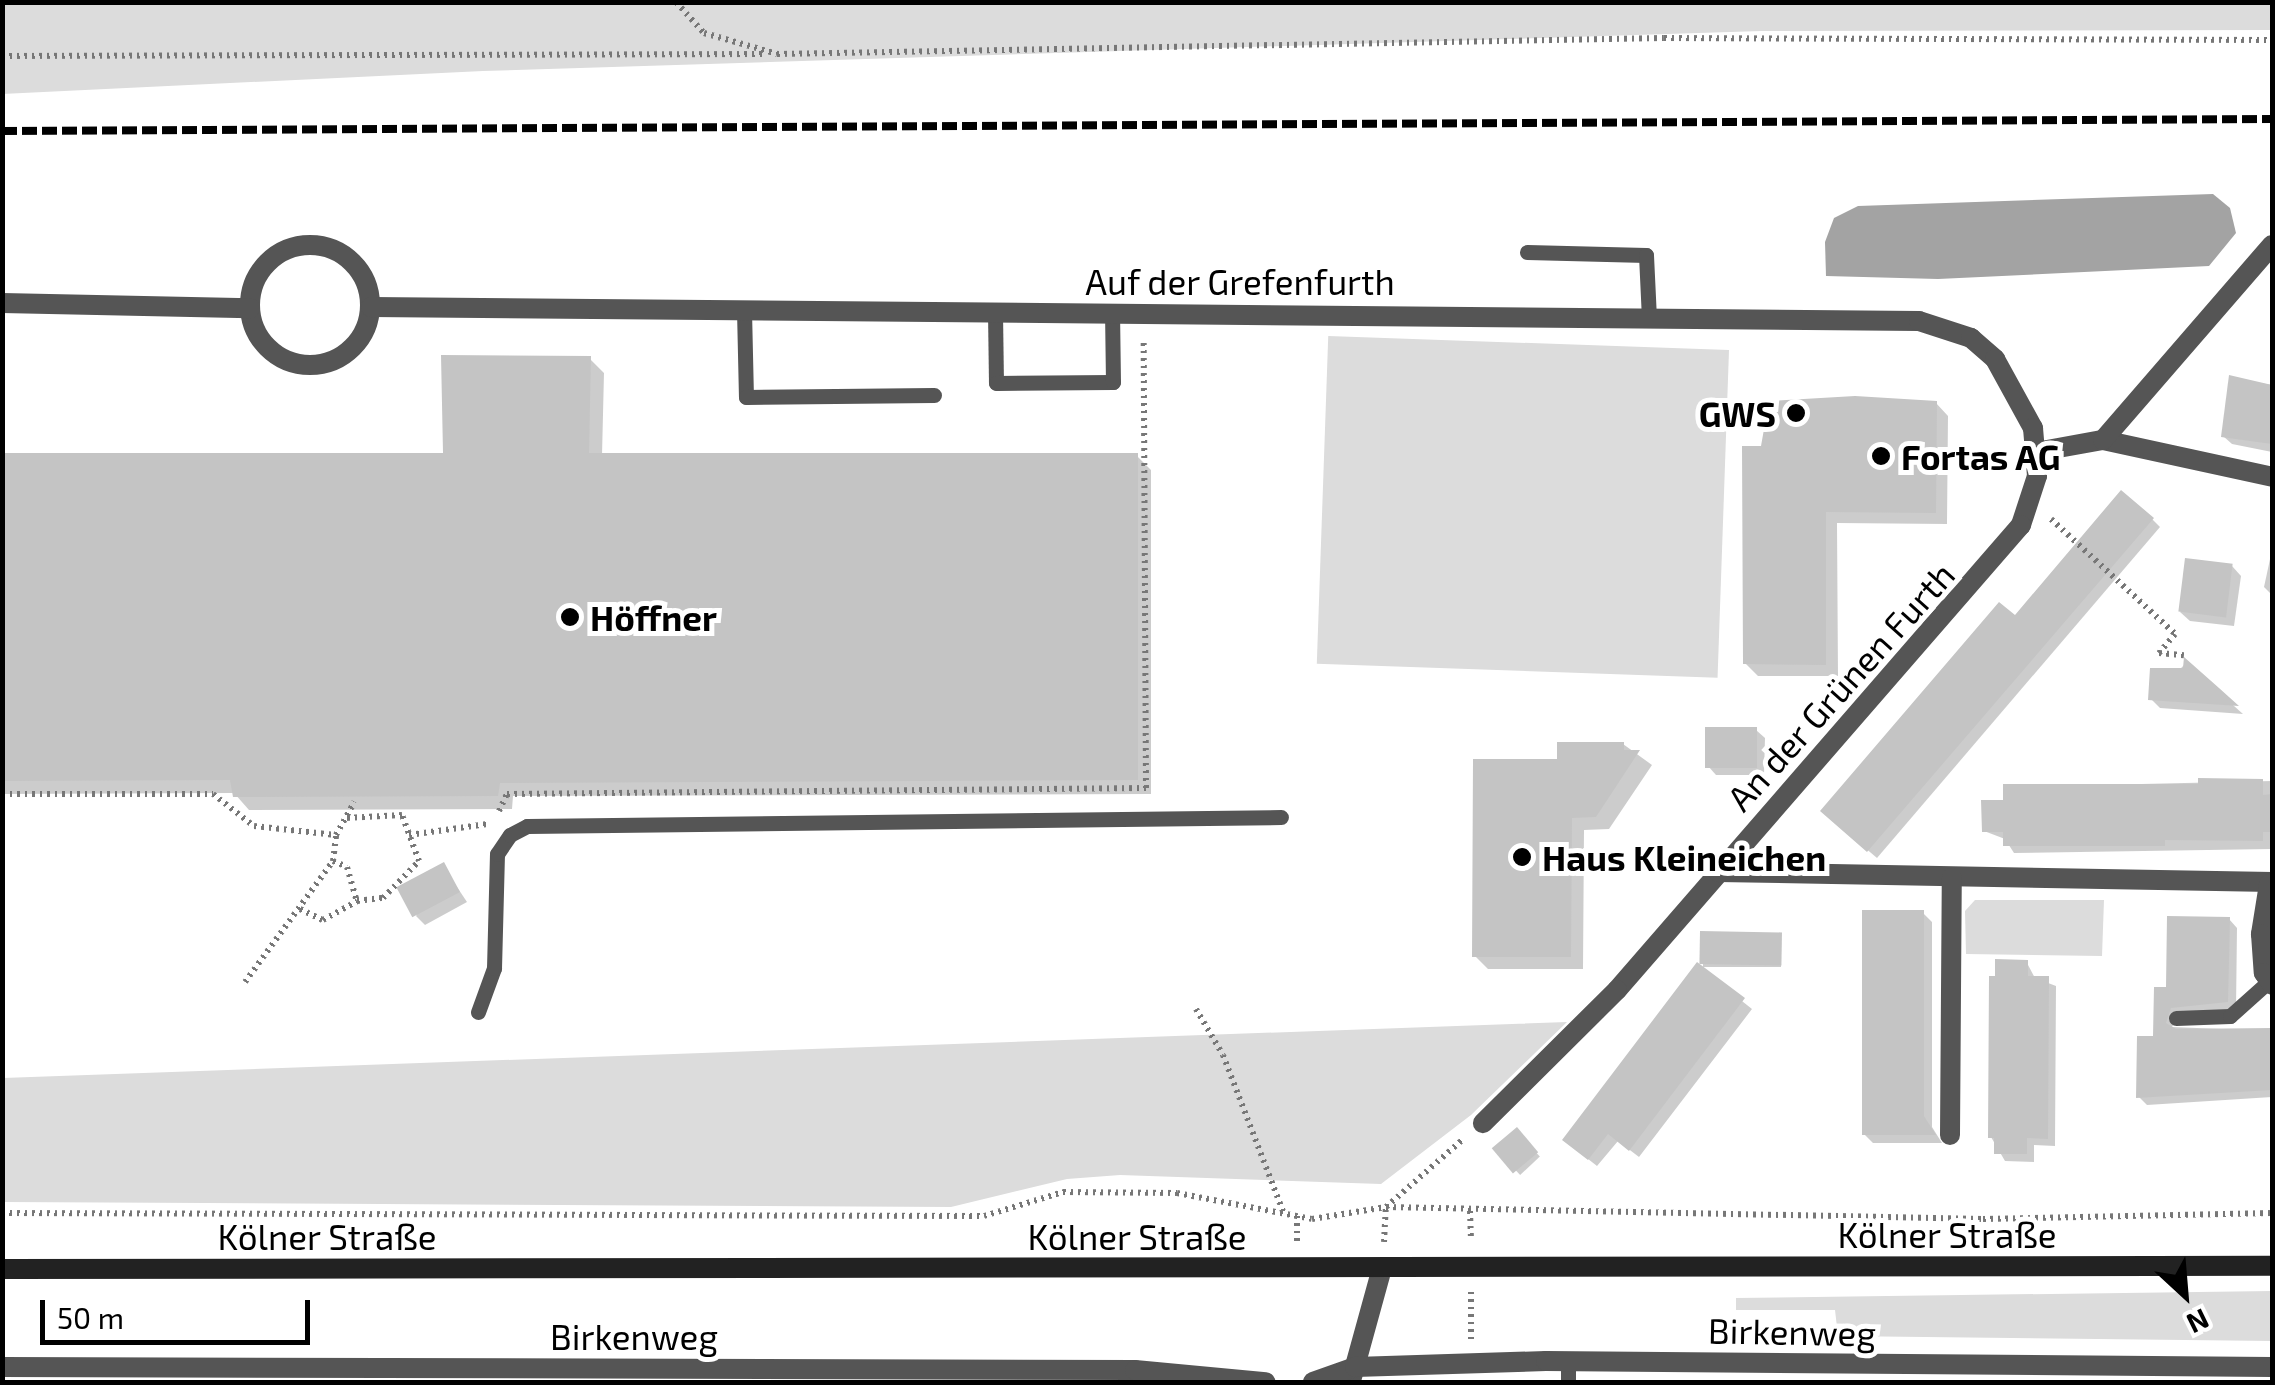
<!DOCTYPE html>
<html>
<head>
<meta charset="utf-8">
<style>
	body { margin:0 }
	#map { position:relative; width:2275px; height:1385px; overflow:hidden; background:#fff; font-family:"Exo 2",sans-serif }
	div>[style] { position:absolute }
	.green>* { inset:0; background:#dcdcdc; transform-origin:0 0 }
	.water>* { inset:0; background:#a3a3a3 }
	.shadow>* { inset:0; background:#0003; transform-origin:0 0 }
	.building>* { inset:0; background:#c4c4c4; transform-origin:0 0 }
	.path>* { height:6px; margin-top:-3px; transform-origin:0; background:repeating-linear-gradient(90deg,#777 0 2.5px,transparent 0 7.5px) }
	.service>* { height:15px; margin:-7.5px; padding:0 7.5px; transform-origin:7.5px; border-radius:7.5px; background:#555 }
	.minor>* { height:20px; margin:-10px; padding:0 10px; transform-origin:10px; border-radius:10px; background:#555 }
	.minor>.ring { margin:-10px; padding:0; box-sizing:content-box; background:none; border:20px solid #555; border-radius:50% }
	.secondary>* { height:20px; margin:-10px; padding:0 10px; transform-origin:10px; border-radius:10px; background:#222 }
	.rail>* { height:8px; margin-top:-4px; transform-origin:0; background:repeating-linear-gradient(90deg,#000 0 15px,transparent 0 20px) }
	.dots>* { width:28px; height:28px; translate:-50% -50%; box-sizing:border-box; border:5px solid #fff; border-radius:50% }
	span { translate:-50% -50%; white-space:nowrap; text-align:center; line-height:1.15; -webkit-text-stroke:10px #fff; paint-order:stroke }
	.street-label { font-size:35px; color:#000 }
	.poi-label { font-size:35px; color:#000; font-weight:700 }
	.right { translate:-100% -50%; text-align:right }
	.left { translate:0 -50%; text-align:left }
	.frame { position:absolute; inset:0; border:5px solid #000; pointer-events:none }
	.north { position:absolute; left:2135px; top:1245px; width:100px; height:100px; -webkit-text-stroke:8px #fff; paint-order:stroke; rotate:154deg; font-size:28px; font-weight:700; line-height:40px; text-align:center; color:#000 }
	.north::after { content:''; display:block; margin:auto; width:35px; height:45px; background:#000; clip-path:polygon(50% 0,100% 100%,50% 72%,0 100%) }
	.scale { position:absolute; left:40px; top:1300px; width:270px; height:45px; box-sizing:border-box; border:5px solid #000; border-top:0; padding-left:12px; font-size:30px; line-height:35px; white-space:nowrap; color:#000; -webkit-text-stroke:8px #fff; paint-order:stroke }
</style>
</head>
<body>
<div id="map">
	<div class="green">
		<div style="clip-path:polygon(2272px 2px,2272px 30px,1762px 31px,483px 71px,2px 94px,3px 2px)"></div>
		<div style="left:1729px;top:350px;width:328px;height:401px;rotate:92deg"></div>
		<div style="clip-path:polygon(1975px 900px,2104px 900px,2102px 956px,1966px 954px,1965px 911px)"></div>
		<div style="clip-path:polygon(1567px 1022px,1471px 1115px,1381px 1184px,1120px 1175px,1067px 1179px,951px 1207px,3px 1202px,3px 1078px)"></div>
		<div style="clip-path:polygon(2272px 1291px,2272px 1341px,1838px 1336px,1835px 1310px,1736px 1310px,1736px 1298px)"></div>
	</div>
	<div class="water">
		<div style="clip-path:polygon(2213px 194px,2230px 208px,2236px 233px,2209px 266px,1938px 279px,1826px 276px,1825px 242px,1834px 218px,1858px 206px)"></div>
	</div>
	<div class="shadow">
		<div style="clip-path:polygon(590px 359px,604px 373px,602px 456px,1137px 456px,1151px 470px,1151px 794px,513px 796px,512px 809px,249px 810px,234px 793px,2px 794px,2px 456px,446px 456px)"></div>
		<div style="clip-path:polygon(2231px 378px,2272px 385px,2272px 452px,2232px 444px,2223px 436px)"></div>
		<div style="clip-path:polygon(1936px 403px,1948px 416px,1947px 524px,1837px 523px,1838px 676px,1758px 676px,1745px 663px,1763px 448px)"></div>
		<div style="clip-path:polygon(2152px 519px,2160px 527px,1877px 858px,1831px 819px,2015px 618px)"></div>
		<div style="clip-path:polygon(2272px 550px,2272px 595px,2264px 587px)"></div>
		<div style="clip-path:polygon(2232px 566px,2241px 576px,2234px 626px,2190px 621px,2180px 612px)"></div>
		<div style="clip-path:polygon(2186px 663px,2243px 714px,2160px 708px,2151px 699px)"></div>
		<div style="clip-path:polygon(1756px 730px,1765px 738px,1764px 775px,1716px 775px,1708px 766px)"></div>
		<div style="clip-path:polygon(1623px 744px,1652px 765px,1609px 829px,1584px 830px,1583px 969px,1488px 969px,1475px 956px,1559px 762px)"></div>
		<div style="clip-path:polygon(2272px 781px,2272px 849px,2014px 853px,2005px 839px,1984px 831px,2005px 802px,2006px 787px)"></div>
		<div style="clip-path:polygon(443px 866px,467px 902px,425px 925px,416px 916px)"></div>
		<div style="clip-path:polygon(1923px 913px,1932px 922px,1932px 1127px,1942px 1143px,1873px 1143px,1864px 1134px)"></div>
		<div style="clip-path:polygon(2229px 919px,2237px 928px,2236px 1010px,2179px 1016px,2172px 1027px,2272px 1031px,2272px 1097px,2147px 1105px,2139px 1097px,2169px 990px)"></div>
		<div style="left:1703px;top:934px;width:78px;height:33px"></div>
		<div style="clip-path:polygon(2027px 963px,2035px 978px,2056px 986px,2055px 1146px,2034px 1145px,2034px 1162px,2005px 1161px,1991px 1137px,1998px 978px)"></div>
		<div style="clip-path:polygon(1698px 966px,1752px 1009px,1639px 1157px,1618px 1141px,1597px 1166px,1574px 1148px)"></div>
		<div style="left:1516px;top:1131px;width:35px;height:27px;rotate:47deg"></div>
	</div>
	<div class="building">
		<div style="clip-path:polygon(441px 355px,591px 356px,589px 453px,1138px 453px,1138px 780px,500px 783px,498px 796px,233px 797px,230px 780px,2px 781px,2px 453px,443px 453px)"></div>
		<div style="clip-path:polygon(2229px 375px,2272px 385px,2272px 444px,2221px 437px)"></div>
		<div style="clip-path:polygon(1855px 396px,1937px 401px,1936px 513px,1826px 512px,1826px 665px,1743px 664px,1742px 446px,1761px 446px,1769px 401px)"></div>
		<div style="clip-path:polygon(2121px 490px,2154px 518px,1867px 852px,1820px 811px,1999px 602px,2015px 615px)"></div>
		<div style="left:2185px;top:558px;width:48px;height:54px;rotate:7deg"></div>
		<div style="clip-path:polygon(2184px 657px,2219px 688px,2239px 706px,2148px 700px,2150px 668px,2183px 668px)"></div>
		<div style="left:1757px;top:727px;width:41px;height:52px;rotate:90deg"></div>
		<div style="clip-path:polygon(1557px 742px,1624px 742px,1624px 750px,1640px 750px,1596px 817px,1572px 818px,1571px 957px,1472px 957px,1473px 759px,1557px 759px)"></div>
		<div style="clip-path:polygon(2198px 778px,2263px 779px,2263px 795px,2272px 794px,2272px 832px,2263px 832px,2263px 841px,2165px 840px,2165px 846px,2003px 846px,2003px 832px,1982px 832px,1981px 800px,2003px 800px,2003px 784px,2198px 784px)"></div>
		<div style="left:444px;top:862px;width:34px;height:54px;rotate:62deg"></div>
		<div style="clip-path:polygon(1862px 910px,1924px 910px,1924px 1116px,1936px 1135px,1862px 1135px)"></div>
		<div style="clip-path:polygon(2167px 916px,2230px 917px,2228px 1002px,2171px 1008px,2166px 1023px,2176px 1029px,2272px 1028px,2272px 1090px,2136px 1098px,2137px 1036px,2153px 1036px,2154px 987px,2166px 987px)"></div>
		<div style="left:1700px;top:931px;width:82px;height:33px;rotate:1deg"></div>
		<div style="clip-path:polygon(1995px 959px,2028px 960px,2028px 976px,2049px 976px,2048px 1139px,2027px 1138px,2027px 1154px,1994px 1154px,1994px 1138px,1988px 1138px,1989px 976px,1995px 976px)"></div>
		<div style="clip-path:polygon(1697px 962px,1745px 998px,1629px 1151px,1608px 1134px,1588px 1160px,1562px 1140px)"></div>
		<div style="left:1517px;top:1127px;width:33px;height:33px;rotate:50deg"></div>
	</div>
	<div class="path">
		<div style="left:676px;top:2px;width:42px;rotate:47.9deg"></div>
		<div style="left:704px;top:33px;width:76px;rotate:16deg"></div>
		<div style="left:777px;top:54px;width:887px;rotate:-1.03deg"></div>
		<div style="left:1664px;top:38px;width:608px;rotate:0.19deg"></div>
		<div style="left:2px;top:56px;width:764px;rotate:-0.15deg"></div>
		<div style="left:2051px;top:519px;width:169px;rotate:42.8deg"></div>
		<div style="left:2175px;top:634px;width:25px;rotate:130deg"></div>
		<div style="left:2159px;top:653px;width:25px;rotate:5deg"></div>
		<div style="left:2px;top:794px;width:211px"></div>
		<div style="left:213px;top:794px;width:52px;rotate:38deg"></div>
		<div style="left:254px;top:826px;width:82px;rotate:6.3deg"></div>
		<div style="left:499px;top:811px;width:19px;rotate:-65deg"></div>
		<div style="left:507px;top:794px;width:639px;rotate:-0.54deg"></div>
		<div style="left:1146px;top:788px;width:449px;rotate:-90.3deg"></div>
		<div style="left:409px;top:835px;width:79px;rotate:-8deg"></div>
		<div style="left:333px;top:861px;width:15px;rotate:23deg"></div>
		<div style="left:347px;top:867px;width:35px;rotate:74deg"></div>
		<div style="left:357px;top:901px;width:26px;rotate:-7deg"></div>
		<div style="left:383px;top:898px;width:52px;rotate:-45.8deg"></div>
		<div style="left:419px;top:861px;width:49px;rotate:-110.3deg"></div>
		<div style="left:402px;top:815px;width:57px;rotate:177deg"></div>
		<div style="left:300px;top:909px;width:25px;rotate:26deg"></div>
		<div style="left:323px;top:920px;width:39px;rotate:-29deg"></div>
		<div style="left:245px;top:982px;width:150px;rotate:-54deg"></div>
		<div style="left:333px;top:861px;width:26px;rotate:-83deg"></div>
		<div style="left:336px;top:835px;width:38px;rotate:-61deg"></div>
		<div style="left:1196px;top:1009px;width:53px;rotate:59.6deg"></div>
		<div style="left:1223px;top:1055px;width:170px;rotate:69deg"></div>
		<div style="left:1470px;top:1211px;width:29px;rotate:88deg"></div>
		<div style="left:2px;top:1213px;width:982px;rotate:0.18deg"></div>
		<div style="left:984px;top:1216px;width:83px;rotate:-16.9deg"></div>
		<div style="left:1063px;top:1192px;width:114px;rotate:0.5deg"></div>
		<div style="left:1177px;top:1193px;width:137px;rotate:10.9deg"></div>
		<div style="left:1312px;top:1219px;width:75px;rotate:-9.2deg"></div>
		<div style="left:1386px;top:1207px;width:597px;rotate:1.15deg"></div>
		<div style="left:1983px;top:1219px;width:289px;rotate:-1.2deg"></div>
		<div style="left:1297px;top:1216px;width:26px;rotate:90deg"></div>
		<div style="left:1384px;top:1242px;width:35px;rotate:-87deg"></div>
		<div style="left:1386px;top:1207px;width:103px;rotate:-41.4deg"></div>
		<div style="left:1471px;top:1292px;width:47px;rotate:90deg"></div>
	</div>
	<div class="service">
		<div style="left:1527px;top:252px;width:119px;rotate:1.4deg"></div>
		<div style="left:1646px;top:255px;width:63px;rotate:87.3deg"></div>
		<div style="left:744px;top:310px;width:87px;rotate:88.7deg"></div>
		<div style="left:746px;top:397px;width:188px;rotate:-0.6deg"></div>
		<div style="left:995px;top:312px;width:71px;rotate:89.2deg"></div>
		<div style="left:996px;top:383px;width:117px;rotate:-0.5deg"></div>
		<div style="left:1113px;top:382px;width:68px;rotate:-90.8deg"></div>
		<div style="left:478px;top:1012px;width:47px;rotate:-70deg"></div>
		<div style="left:494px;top:968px;width:114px;rotate:-88.5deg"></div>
		<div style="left:497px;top:854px;width:23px;rotate:-56deg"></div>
		<div style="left:510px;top:835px;width:19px;rotate:-28deg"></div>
		<div style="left:527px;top:826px;width:754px;rotate:-0.68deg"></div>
		<div style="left:2176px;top:1018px;width:54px;rotate:-2.1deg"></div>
		<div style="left:2230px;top:1016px;width:51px;rotate:-41.8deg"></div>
		<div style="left:1568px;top:1382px;width:21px;rotate:-90deg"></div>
	</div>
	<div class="minor">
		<div class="ring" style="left:250px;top:245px;width:100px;height:100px"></div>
		<div style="left:2px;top:303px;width:248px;rotate:1.2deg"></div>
		<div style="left:371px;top:307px;width:1548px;rotate:0.52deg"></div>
		<div style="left:1919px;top:321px;width:55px;rotate:18.1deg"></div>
		<div style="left:1971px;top:338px;width:32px;rotate:41deg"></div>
		<div style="left:1995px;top:359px;width:79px;rotate:61.2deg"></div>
		<div style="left:2033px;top:428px;width:48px;rotate:85.2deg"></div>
		<div style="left:2037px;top:476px;width:52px;rotate:108.1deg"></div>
		<div style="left:2021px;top:525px;width:616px;rotate:130.98deg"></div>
		<div style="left:1617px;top:990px;width:189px;rotate:135.2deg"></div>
		<div style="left:2103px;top:440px;width:173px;rotate:12.3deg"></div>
		<div style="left:2036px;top:452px;width:68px;rotate:-10.2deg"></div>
		<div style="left:2103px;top:440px;width:258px;rotate:-49.1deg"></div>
		<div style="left:1718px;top:872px;width:554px;rotate:1.03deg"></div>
		<div style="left:2269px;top:884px;width:51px;rotate:99.1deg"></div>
		<div style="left:2261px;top:934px;width:39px;rotate:86deg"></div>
		<div style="left:2264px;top:973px;width:14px;rotate:56deg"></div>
		<div style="left:1950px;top:1135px;width:257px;rotate:-89.6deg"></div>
		<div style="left:2px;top:1367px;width:1133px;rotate:0.15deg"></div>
		<div style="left:1135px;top:1370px;width:131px;rotate:5.3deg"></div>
		<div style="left:1352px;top:1377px;width:113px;rotate:-74.6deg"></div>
		<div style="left:1313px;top:1382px;width:45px;rotate:-19.7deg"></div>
		<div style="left:1355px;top:1367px;width:191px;rotate:-1.8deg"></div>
		<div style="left:1546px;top:1361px;width:726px;rotate:0.47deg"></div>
	</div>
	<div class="secondary">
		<div style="left:2px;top:1269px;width:2270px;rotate:-0.08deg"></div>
	</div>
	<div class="rail">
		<div style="left:2px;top:131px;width:2270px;rotate:-0.3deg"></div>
	</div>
	<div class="dots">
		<div style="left:1796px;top:413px;background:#000"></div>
		<div style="left:1881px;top:456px;background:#000"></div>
		<div style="left:570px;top:617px;background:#000"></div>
		<div style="left:1522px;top:857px;background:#000"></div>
	</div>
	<div class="street-label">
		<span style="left:1240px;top:281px">Auf der Grefenfurth</span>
		<span style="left:1840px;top:686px;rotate:-48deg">An der Grünen Furth</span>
		<span style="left:1947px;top:1234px">Kölner Straße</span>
		<span style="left:327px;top:1236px">Kölner Straße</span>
		<span style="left:1137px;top:1236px">Kölner Straße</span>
		<span style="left:1792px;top:1331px;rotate:1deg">Birkenweg</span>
		<span style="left:634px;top:1336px">Birkenweg</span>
	</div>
	<div class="poi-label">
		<span class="right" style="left:1776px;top:413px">GWS</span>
		<span class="left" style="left:1901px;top:456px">Fortas AG</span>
		<span class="left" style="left:590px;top:617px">Höffner</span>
		<span class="left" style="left:1542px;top:857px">Haus Kleineichen</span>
	</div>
	<div class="frame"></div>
	<div class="north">N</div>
	<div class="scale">50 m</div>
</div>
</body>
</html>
